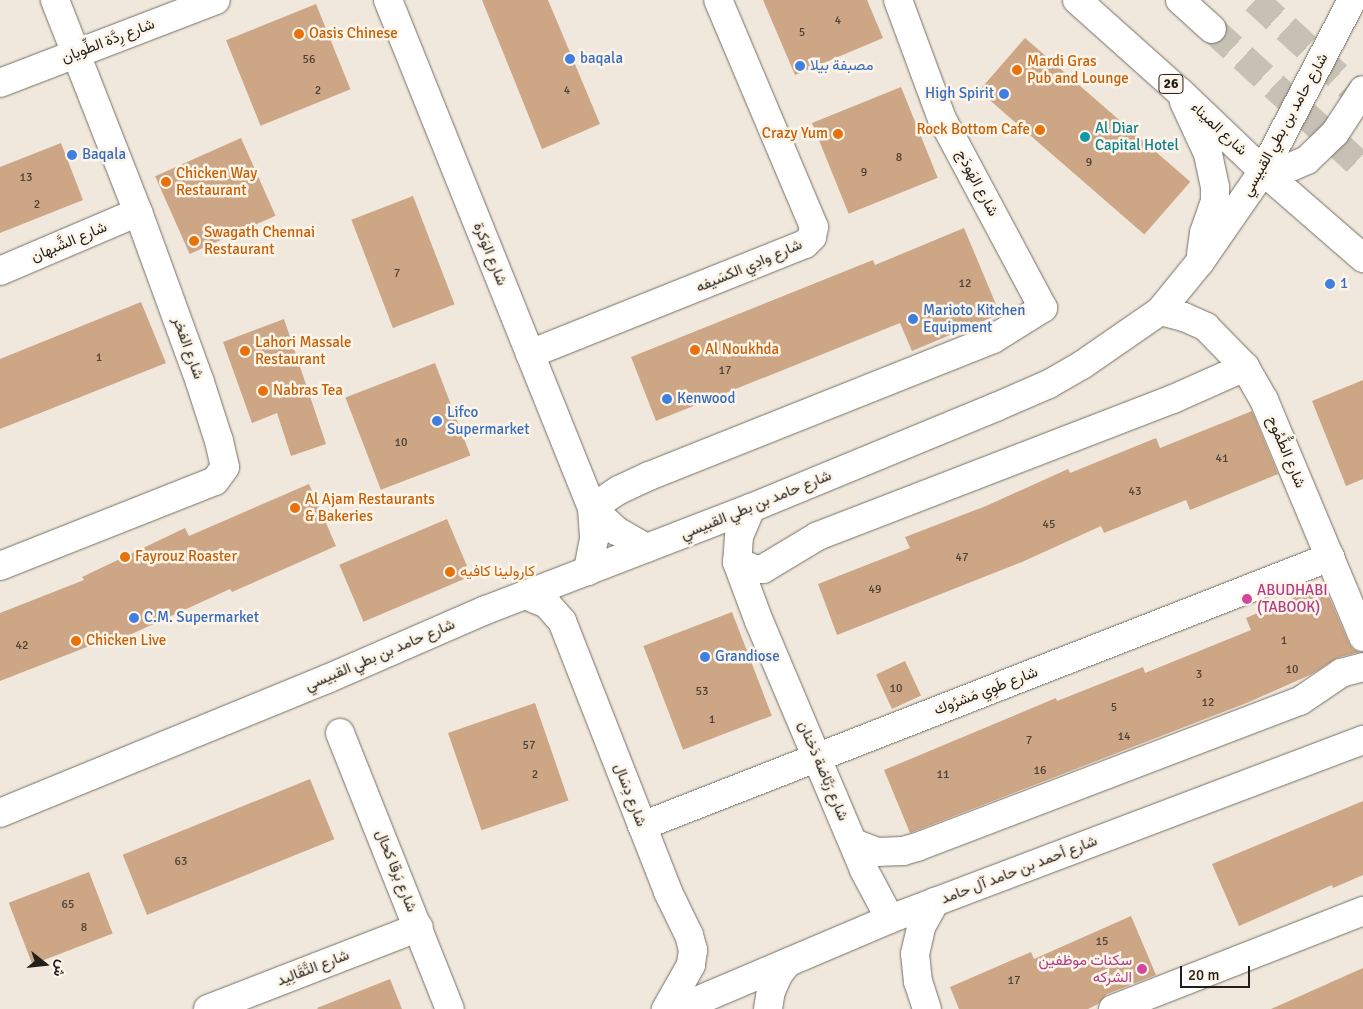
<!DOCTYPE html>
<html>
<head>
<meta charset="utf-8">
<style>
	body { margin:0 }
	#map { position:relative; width:1363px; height:1009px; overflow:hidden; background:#f0e8dc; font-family:Signika,Vazirmatn,sans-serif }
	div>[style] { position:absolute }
	.building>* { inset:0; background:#cda685; transform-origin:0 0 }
	.highway-tunnel>* { height:28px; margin-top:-14px; transform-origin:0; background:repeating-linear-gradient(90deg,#c7c0b5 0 28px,transparent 0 42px) }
	.roads { filter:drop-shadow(0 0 1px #766f65) drop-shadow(0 0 1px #766f65) }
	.minor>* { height:28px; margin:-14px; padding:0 14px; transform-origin:14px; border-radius:14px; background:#fff }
	.major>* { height:28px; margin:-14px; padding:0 14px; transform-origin:14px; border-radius:14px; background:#fff }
	.highway>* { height:28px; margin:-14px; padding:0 14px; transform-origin:14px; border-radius:14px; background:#fff }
	.dots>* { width:14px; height:14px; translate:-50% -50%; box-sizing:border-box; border:2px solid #fdf5e9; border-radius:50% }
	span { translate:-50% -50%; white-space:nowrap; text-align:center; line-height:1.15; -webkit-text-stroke:5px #fdf5e9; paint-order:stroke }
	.number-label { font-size:12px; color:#4d4136 }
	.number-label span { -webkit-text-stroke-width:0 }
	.shield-label span { padding:1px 4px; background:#fdf5e9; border:1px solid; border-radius:4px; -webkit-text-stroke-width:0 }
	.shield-label { font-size:14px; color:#221f1b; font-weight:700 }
	.food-label { font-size:15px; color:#c56008 }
	.left { translate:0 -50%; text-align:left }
	.right { translate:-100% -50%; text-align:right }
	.street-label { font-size:15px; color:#221f1b }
	.shop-label { font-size:15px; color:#366cbe }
	.culture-label { font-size:15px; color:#0d838f }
	.hotel-label { font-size:15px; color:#b23c85 }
	.north { position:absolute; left:20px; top:939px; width:50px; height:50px; -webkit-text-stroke:4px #fdf5e9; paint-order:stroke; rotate:106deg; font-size:14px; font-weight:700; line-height:20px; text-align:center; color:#221f1b }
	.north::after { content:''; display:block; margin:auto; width:18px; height:22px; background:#221f1b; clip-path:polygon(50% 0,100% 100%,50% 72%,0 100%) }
	.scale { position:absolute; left:1180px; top:966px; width:70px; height:22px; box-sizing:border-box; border:2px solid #221f1b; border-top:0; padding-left:6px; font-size:15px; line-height:18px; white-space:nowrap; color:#221f1b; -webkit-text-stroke:4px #fdf5e9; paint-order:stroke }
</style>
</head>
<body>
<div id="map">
	<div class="building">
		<div style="clip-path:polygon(482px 0,548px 0,600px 124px,542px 149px)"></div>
		<div style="clip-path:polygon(763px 0,867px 0,883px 38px,795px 75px)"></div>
		<div style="left:316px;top:4px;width:92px;height:97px;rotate:68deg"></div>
		<div style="left:1025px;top:38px;width:219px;height:70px;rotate:41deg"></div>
		<div style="left:901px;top:87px;width:98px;height:96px;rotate:68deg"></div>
		<div style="left:241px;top:138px;width:85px;height:94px;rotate:66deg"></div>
		<div style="clip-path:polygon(61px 143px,83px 200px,0 233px,0 167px)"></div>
		<div style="left:413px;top:196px;width:116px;height:66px;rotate:69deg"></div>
		<div style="clip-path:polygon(964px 228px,1000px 314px,912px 351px,900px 323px,656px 421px,631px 357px,873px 260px,875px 265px)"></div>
		<div style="clip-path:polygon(141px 302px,166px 363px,0 429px,0 359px)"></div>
		<div style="clip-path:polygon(284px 319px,326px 444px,291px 456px,277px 413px,252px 423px,223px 342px)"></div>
		<div style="left:435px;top:363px;width:99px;height:96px;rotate:69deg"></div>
		<div style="clip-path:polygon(1363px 380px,1363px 479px,1346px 486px,1312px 401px)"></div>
		<div style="clip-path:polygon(1252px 411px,1278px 474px,1190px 510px,1186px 500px,1104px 533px,1101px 526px,1022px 562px,837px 635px,818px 584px,910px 548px,905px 537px,986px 506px,1068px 469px,1070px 473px,1156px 438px,1160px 448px)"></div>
		<div style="clip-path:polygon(309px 484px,336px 546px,232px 592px,230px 589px,112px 643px,110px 638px,0 681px,0 613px,84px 580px,82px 577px,185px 528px,189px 536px)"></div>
		<div style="left:447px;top:519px;width:62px;height:117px;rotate:67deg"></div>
		<div style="clip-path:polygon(1324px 585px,1349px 643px,1353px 649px,1359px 652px,1337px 658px,1312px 674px,1249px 702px,910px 833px,884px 770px,1056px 698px,1057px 701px,1143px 667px,1145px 673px,1251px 630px,1246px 618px)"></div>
		<div style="left:732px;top:612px;width:111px;height:95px;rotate:69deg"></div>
		<div style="left:905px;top:661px;width:38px;height:32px;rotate:65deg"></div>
		<div style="left:535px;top:703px;width:103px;height:92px;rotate:71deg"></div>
		<div style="left:310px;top:779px;width:65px;height:202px;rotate:68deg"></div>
		<div style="clip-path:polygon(1363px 801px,1363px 875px,1333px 888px,1332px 885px,1239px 926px,1212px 864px)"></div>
		<div style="left:89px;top:872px;width:66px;height:86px;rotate:69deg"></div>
		<div style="clip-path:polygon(1131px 916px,1156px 975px,1107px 994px,1098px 1004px,1088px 1009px,959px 1009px,950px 987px,1031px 952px,1034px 959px)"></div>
		<div style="clip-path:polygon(1363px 968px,1363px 1009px,1271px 1009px)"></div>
		<div style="clip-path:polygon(390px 979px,402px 1009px,318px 1009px,317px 1008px)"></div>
	</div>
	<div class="highway-tunnel">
		<div style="left:1255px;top:0;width:147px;rotate:42.5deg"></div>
		<div style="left:1212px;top:29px;width:205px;rotate:42.6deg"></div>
	</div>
	<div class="roads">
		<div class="minor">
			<div style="left:388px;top:0;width:547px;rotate:68.12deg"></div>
			<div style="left:592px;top:508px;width:31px;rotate:86deg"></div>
			<div style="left:594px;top:539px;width:33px;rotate:101deg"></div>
			<div style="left:0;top:83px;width:231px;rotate:-21deg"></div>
			<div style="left:0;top:271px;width:150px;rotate:-23.1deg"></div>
			<div style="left:1160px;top:311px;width:25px;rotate:14deg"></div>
			<div style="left:1184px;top:317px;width:24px;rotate:24deg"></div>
			<div style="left:1206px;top:327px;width:56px;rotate:45.7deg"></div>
			<div style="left:1245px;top:367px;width:38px;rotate:60deg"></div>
			<div style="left:1264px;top:400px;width:257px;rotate:67.3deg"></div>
			<div style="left:530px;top:354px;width:296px;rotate:-21.8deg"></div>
			<div style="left:805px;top:244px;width:10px;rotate:-45deg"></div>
			<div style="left:812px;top:237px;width:10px;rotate:-79deg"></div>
			<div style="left:814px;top:227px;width:246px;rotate:-112.9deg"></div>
			<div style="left:592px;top:508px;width:32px;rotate:-34deg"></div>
			<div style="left:619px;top:490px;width:33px;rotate:-25deg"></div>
			<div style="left:649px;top:476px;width:370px;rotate:-21.7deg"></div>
			<div style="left:993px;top:339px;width:59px;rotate:-31.8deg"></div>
			<div style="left:1043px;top:308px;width:214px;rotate:-118.1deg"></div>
			<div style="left:942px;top:119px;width:127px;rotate:-110.3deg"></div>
			<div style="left:592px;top:508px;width:34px;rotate:43deg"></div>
			<div style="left:617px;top:531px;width:34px;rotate:30deg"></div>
			<div style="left:751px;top:508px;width:30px;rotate:113deg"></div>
			<div style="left:739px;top:536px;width:26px;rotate:94deg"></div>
			<div style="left:737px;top:562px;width:63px;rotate:69.6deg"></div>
			<div style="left:759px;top:621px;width:270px;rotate:67.1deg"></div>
			<div style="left:864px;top:870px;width:55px;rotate:62deg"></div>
			<div style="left:737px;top:562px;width:18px;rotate:22deg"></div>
			<div style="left:754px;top:569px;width:9px"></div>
			<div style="left:763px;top:569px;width:64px;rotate:-31deg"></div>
			<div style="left:818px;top:536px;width:381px;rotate:-21.1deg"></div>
			<div style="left:1173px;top:399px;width:79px;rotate:-24deg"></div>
			<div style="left:0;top:566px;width:231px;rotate:-21.6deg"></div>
			<div style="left:215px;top:481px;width:17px;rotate:-54deg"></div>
			<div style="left:225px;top:467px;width:27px;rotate:-103deg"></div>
			<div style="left:219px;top:441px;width:62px;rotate:-107.9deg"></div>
			<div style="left:200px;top:382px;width:181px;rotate:-110deg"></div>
			<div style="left:138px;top:212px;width:228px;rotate:-111.4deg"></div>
			<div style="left:525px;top:595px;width:24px;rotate:22deg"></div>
			<div style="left:547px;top:604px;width:23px;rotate:49deg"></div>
			<div style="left:562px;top:621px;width:291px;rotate:68.6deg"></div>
			<div style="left:668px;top:892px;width:48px;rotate:64deg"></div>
			<div style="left:689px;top:935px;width:16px;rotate:75deg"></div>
			<div style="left:693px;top:950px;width:15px;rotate:98deg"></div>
			<div style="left:691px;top:965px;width:51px;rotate:119.6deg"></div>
			<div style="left:340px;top:733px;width:297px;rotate:68.3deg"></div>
			<div style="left:642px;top:826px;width:739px;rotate:-21.35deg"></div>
			<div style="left:854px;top:843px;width:25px;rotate:21deg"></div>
			<div style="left:877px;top:852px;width:26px;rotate:-2deg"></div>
			<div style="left:903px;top:851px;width:15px;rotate:-16deg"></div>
			<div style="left:917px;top:847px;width:410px;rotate:-20.9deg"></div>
			<div style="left:1300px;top:701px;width:50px;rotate:-34.3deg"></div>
			<div style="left:1341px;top:673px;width:23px;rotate:-15deg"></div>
			<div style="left:208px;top:1009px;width:226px;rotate:-21.2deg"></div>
			<div style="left:768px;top:1009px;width:18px;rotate:-81deg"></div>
			<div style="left:771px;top:991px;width:17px;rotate:-66deg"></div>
			<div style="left:778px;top:975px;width:16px;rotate:-52deg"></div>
			<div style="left:927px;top:1009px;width:28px;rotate:-108deg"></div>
			<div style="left:918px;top:982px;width:28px;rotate:-96deg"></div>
			<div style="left:915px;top:954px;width:28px;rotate:-77deg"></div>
			<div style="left:921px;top:927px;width:29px;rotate:-61deg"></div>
			<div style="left:1113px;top:1009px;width:269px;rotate:-21.4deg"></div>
		</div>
		<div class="major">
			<div style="left:1077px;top:0;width:138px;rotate:41.8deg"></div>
			<div style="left:1180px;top:92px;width:115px;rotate:43.6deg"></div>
			<div style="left:1263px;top:171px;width:133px;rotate:41deg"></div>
			<div style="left:1184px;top:102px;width:57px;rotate:65.2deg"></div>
			<div style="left:1208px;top:154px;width:34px;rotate:78deg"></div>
			<div style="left:1215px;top:187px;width:14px;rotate:90deg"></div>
			<div style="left:1215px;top:201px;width:34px;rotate:109deg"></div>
			<div style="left:1204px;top:233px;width:21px;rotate:98deg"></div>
			<div style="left:1263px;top:171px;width:30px;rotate:-9deg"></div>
			<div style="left:1293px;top:166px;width:15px;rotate:-23deg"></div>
			<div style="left:1307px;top:160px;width:39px;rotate:-44deg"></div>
			<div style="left:1335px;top:133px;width:51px;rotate:-56.9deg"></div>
			<div style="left:0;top:813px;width:353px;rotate:-22.3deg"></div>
			<div style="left:327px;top:679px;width:173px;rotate:-23.5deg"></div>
			<div style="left:486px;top:610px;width:284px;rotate:-21.1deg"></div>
			<div style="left:751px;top:508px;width:265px;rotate:-22.4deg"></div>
			<div style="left:996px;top:407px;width:58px;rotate:-23.5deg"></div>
			<div style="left:1049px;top:384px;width:38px;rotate:-30deg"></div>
			<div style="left:1082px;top:365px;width:95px;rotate:-34.7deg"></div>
			<div style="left:1160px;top:311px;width:63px;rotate:-50.8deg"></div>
			<div style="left:1200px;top:262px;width:111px;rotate:-55.3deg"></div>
			<div style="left:1263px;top:171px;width:193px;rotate:-62.5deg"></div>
			<div style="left:678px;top:1009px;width:230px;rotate:-23deg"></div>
			<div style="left:890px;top:919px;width:506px;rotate:-20.73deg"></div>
		</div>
		<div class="highway">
			<div style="left:1180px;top:0;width:43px;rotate:42.2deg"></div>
		</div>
	</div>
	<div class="dots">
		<div style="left:299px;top:34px;background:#e8710a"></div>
		<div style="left:570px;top:59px;background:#3f7fe0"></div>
		<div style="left:800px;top:66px;background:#3f7fe0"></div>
		<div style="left:1017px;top:70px;background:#e8710a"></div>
		<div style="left:1004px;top:94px;background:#3f7fe0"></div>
		<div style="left:1040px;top:130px;background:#e8710a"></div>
		<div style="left:838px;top:134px;background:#e8710a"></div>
		<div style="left:1085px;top:137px;background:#0f9aa8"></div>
		<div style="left:72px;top:155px;background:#3f7fe0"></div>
		<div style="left:166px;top:182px;background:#e8710a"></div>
		<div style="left:194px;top:241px;background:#e8710a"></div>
		<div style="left:1330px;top:284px;background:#3f7fe0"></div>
		<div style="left:913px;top:319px;background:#3f7fe0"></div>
		<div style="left:695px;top:350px;background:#e8710a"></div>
		<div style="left:245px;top:351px;background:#e8710a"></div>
		<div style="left:263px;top:391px;background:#e8710a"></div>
		<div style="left:667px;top:399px;background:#3f7fe0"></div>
		<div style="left:437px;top:421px;background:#3f7fe0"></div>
		<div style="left:295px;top:508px;background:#e8710a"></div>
		<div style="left:125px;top:557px;background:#e8710a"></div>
		<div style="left:450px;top:572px;background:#e8710a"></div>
		<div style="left:1247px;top:599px;background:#d1479c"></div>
		<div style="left:134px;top:618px;background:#3f7fe0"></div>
		<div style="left:76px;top:641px;background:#e8710a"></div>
		<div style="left:705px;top:657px;background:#3f7fe0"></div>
		<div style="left:1142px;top:969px;background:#d1479c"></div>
	</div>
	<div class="number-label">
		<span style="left:838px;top:21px">4</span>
		<span style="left:802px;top:33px">5</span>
		<span style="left:309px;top:60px">56</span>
		<span style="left:318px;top:91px">2</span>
		<span style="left:567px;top:91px">4</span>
		<span style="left:899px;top:158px">8</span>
		<span style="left:1089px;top:163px">9</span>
		<span style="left:864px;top:173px">9</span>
		<span style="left:26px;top:178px">13</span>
		<span style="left:37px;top:205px">2</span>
		<span style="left:397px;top:274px">7</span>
		<span style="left:965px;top:284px">12</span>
		<span style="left:99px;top:358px">1</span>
		<span style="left:725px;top:371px">17</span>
		<span style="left:401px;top:443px">10</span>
		<span style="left:1222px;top:459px">41</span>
		<span style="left:1135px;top:492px">43</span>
		<span style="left:1049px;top:525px">45</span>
		<span style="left:962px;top:558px">47</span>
		<span style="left:875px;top:590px">49</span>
		<span style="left:1284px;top:641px">1</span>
		<span style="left:22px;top:646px">42</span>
		<span style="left:1292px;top:670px">10</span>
		<span style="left:1199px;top:675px">3</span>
		<span style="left:896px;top:689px">10</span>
		<span style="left:702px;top:692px">53</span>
		<span style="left:1208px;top:703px">12</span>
		<span style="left:1114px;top:708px">5</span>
		<span style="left:712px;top:720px">1</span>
		<span style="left:1124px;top:737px">14</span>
		<span style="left:1029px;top:741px">7</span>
		<span style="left:529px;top:746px">57</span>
		<span style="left:1040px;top:771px">16</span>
		<span style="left:535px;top:775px">2</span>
		<span style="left:943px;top:775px">11</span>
		<span style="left:181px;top:862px">63</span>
		<span style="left:68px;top:905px">65</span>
		<span style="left:84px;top:928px">8</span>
		<span style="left:1102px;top:942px">15</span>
		<span style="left:1014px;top:981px">17</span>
	</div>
	<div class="shield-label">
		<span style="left:1171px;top:84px">26</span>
	</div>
	<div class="food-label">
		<span class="left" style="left:309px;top:34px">Oasis Chinese</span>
		<span class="left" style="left:1027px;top:70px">Mardi Gras<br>Pub and Lounge</span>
		<span class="right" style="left:1030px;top:130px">Rock Bottom Cafe</span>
		<span class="right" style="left:828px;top:134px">Crazy Yum</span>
		<span class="left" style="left:176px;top:182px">Chicken Way<br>Restaurant</span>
		<span class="left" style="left:204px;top:241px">Swagath Chennai<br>Restaurant</span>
		<span class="left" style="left:255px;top:351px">Lahori Massale<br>Restaurant</span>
		<span class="left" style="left:705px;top:350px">Al Noukhda</span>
		<span class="left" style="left:273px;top:391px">Nabras Tea</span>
		<span class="left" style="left:305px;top:508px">Al Ajam Restaurants<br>&amp; Bakeries</span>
		<span class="left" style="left:135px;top:557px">Fayrouz Roaster</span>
		<span class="left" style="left:460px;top:572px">كارولينا كافيه</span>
		<span class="left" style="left:86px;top:641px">Chicken Live</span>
	</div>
	<div class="street-label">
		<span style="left:108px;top:41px;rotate:-21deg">شارع رِدَّة الطِّويان</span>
		<span style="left:1285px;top:125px;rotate:-61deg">شارع حامد بن بطي القبيسي</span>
		<span style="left:1219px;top:129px;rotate:43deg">شارع الميناء</span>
		<span style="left:977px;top:183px;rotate:62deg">شارع الهَودَج</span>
		<span style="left:69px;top:242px;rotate:-23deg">شارع الشَّبهان</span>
		<span style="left:490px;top:254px;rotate:68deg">شارع الوَكرة</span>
		<span style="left:749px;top:266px;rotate:-23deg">شارع وادِي الكسَيفه</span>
		<span style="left:188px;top:348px;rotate:70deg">شارع الفخر</span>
		<span style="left:1286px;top:452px;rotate:67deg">شارع الطُّمُوح</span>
		<span style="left:756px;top:505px;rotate:-22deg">شارع حامد بن بطي القبيسي</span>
		<span style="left:380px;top:655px;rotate:-23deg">شارع حامد بن بطي القبيسي</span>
		<span style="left:986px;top:691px;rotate:-21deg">شارع طَوِي مَشرُوك</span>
		<span style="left:823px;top:771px;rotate:67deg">شارع رَبَّاضة دَخنان</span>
		<span style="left:630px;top:795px;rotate:69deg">شارع دِسَال</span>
		<span style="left:1019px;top:870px;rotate:-21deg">شارع أحمد بن حامد آل حامد</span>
		<span style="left:396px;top:871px;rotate:68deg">شارع بَرقا كحال</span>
		<span style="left:313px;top:968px;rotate:-21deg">شارع التَّقَالِيد</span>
	</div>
	<div class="shop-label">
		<span class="left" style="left:580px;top:59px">baqala</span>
		<span class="left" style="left:810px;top:66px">مصبفة بيلا</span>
		<span class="right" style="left:994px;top:94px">High Spirit</span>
		<span class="left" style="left:82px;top:155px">Baqala</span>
		<span class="left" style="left:1340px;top:284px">1</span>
		<span class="left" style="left:923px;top:319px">Marioto Kitchen<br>Equipment</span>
		<span class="left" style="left:677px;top:399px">Kenwood</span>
		<span class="left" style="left:447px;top:421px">Lifco<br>Supermarket</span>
		<span class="left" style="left:144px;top:618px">C.M. Supermarket</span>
		<span class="left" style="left:715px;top:657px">Grandiose</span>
	</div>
	<div class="culture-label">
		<span class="left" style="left:1095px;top:137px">Al Diar<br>Capital Hotel</span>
	</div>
	<div class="hotel-label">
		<span class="left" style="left:1257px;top:599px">ABUDHABI<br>(TABOOK)</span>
		<span class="right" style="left:1132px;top:969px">سكنات موظفين<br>الشركه</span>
	</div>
	<div class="north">ش</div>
	<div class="scale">20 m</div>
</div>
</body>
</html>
